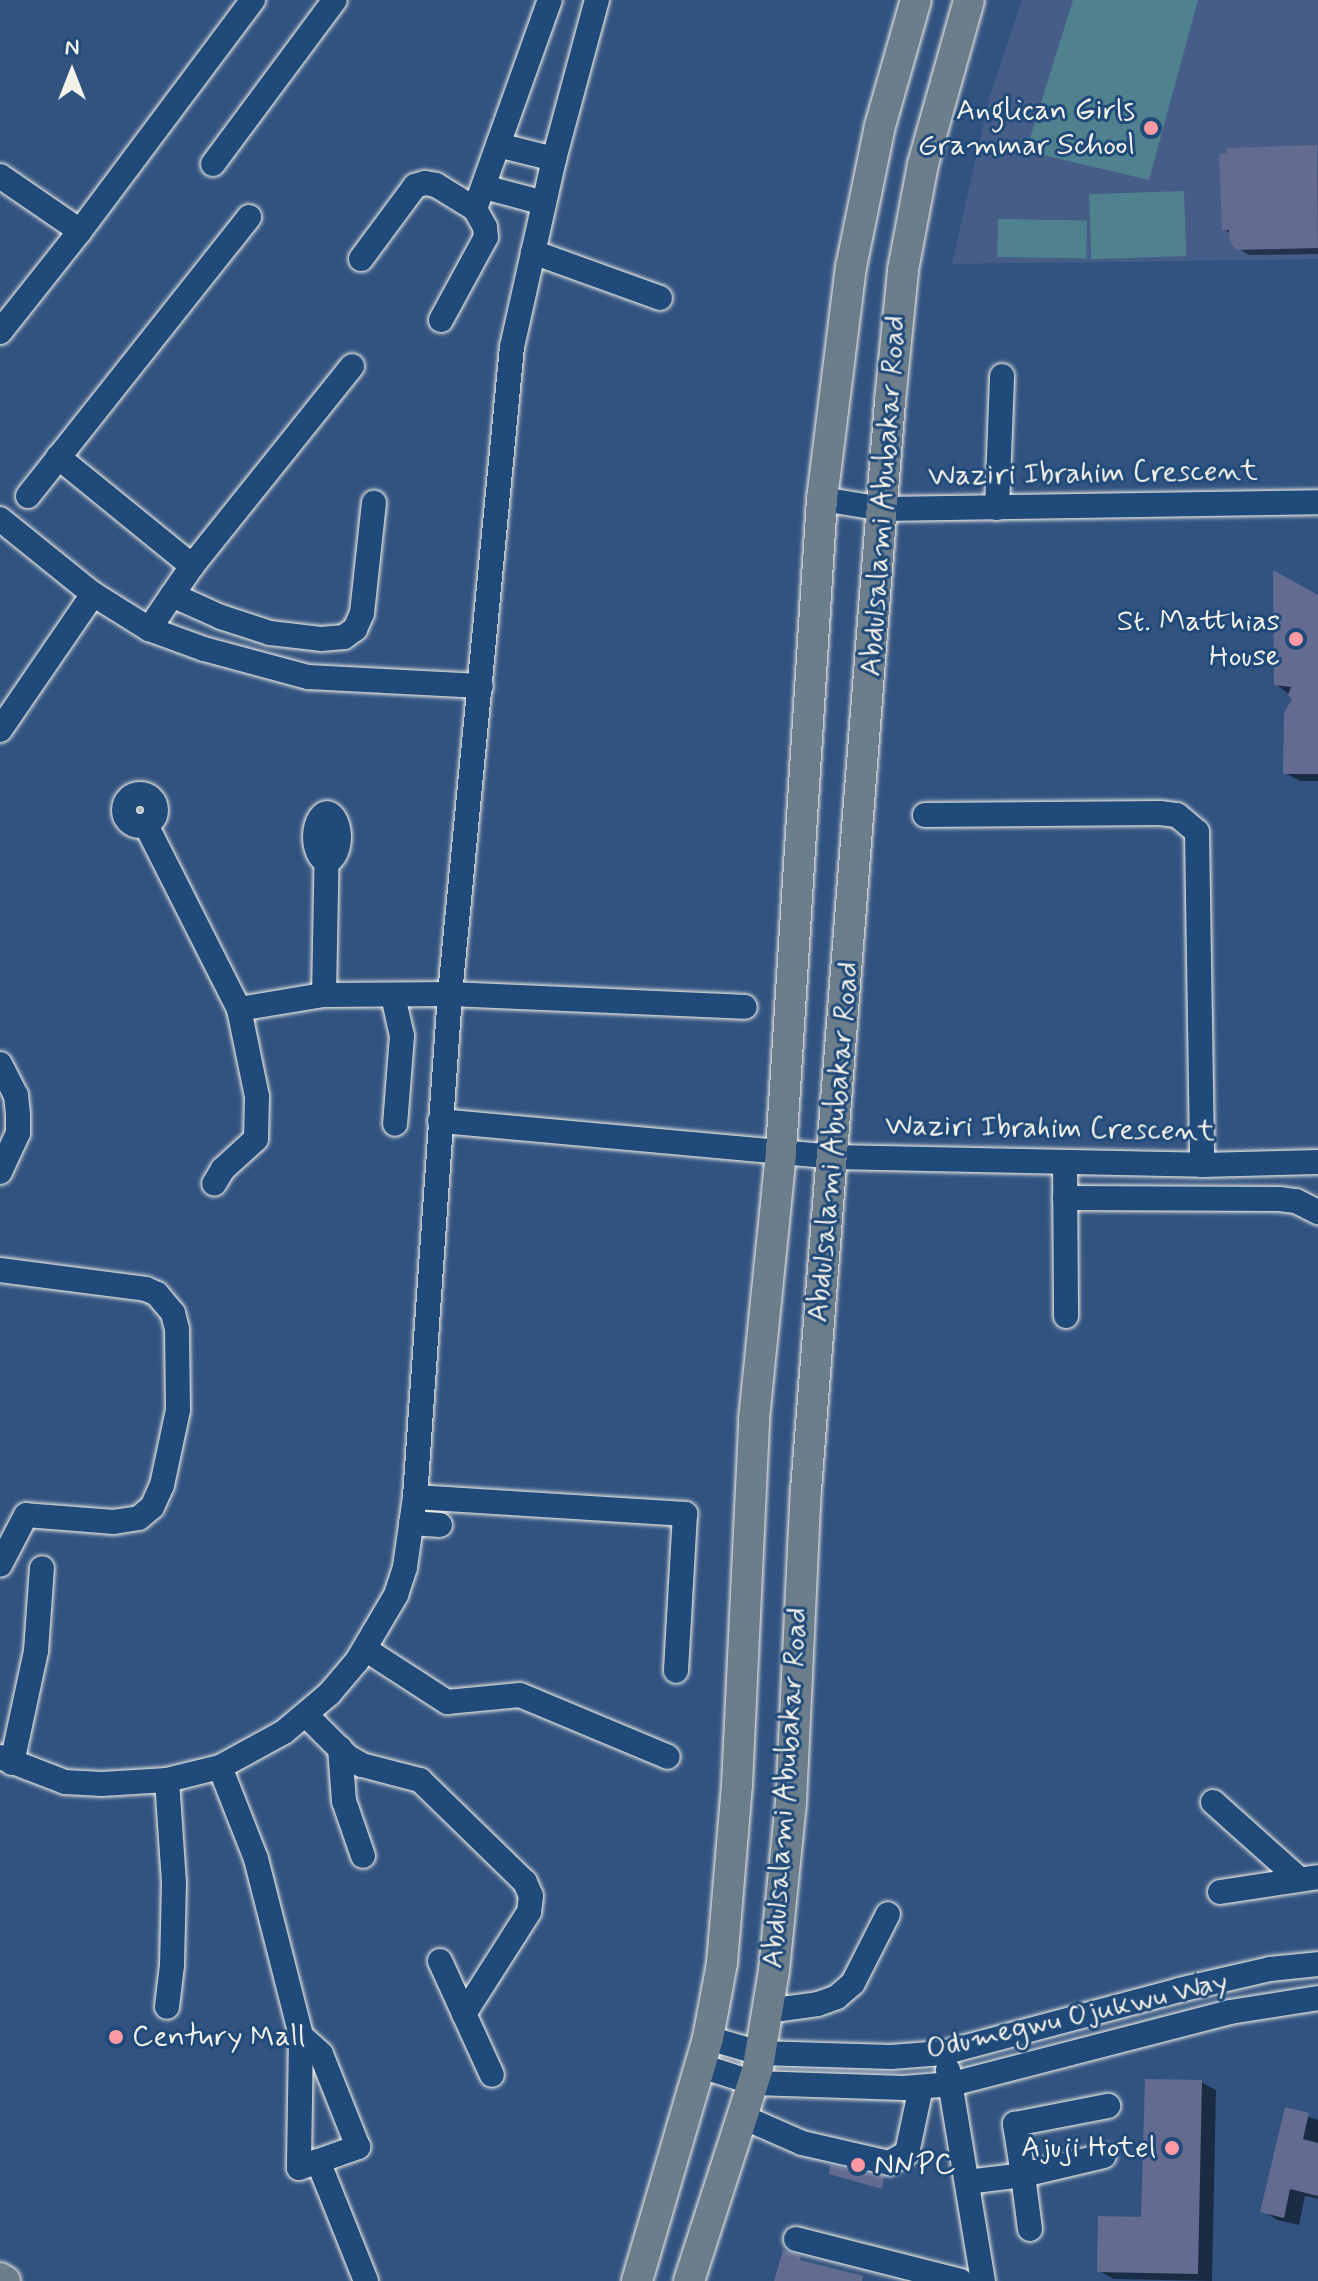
<!DOCTYPE html>
<html>
<head>
<meta charset="utf-8">
<style>
	body { margin:0 }
	#map { position:relative; width:1318px; height:2281px; overflow:hidden; background:#325380; font-family:Mynerve,sans-serif }
	div>[style] { position:absolute }
	.built>* { inset:0; background:#455d87 }
	.green>* { inset:0; background:#4f828e; transform-origin:0 0 }
	.shadow>* { inset:0; background:#0007 }
	.building>* { inset:0; background:#636c90 }
	.roads { filter:drop-shadow(0 0 2px #f4f1e8) drop-shadow(0 0 2px #f4f1e8) }
	.minor>* { height:24px; margin:-12px; padding:0 12px; transform-origin:12px; border-radius:12px; background:#1f4a7a }
	.minor>.ring { margin:-12px; padding:0; box-sizing:content-box; background:none; border:24px solid #1f4a7a; border-radius:50% }
	.major>* { height:30px; margin:-15px; padding:0 15px; transform-origin:15px; border-radius:15px; background:#6c7d8b }
	.dots>* { width:22px; height:22px; translate:-50% -50%; box-sizing:border-box; border:4px solid #1f4a7a; border-radius:50% }
	span { translate:-50% -50%; white-space:nowrap; text-align:center; line-height:1.15; -webkit-text-stroke:6px #1f4a7a; paint-order:stroke }
	.poi-label { font-size:30px; color:#f4f1e8 }
	.right { translate:-100% -50%; text-align:right }
	.left { translate:0 -50%; text-align:left }
	.street-label { font-size:30px; color:#f4f1e8 }
	.north { position:absolute; left:32px; top:32px; width:80px; height:80px; -webkit-text-stroke:6px #1f4a7a; paint-order:stroke; rotate:0deg; font-size:22px; font-weight:700; line-height:32px; text-align:center; color:#f4f1e8 }
	.north::after { content:''; display:block; margin:auto; width:28px; height:36px; background:#f4f1e8; clip-path:polygon(50% 0,100% 100%,50% 72%,0 100%) }
</style>
</head>
<body>
<div id="map">
	<div class="built">
		<div style="clip-path:polygon(1022px 0,1318px 0,1318px 259px,952px 264px,990px 96px)"></div>
	</div>
	<div class="green">
		<div style="clip-path:polygon(1073px 0,1198px 0,1149px 180px,1026px 151px)"></div>
		<div style="left:1184px;top:191px;width:65px;height:95px;rotate:88deg"></div>
		<div style="left:998px;top:219px;width:89px;height:38px;rotate:1deg"></div>
	</div>
	<div class="shadow">
		<div style="clip-path:polygon(1317px 147px,1318px 254px,1249px 255px,1238px 248px,1231px 234px,1224px 229px)"></div>
		<div style="clip-path:polygon(1318px 598px,1318px 781px,1300px 781px,1285px 773px,1294px 698px,1276px 684px)"></div>
		<div style="clip-path:polygon(1201px 2082px,1216px 2090px,1212px 2281px,1114px 2279px,1099px 2271px,1143px 2219px)"></div>
		<div style="clip-path:polygon(1287px 2110px,1318px 2120px,1318px 2199px,1305px 2196px,1299px 2225px,1277px 2220px,1263px 2211px)"></div>
	</div>
	<div class="building">
		<div style="clip-path:polygon(1317px 145px,1318px 248px,1236px 250px,1230px 242px,1229px 230px,1222px 230px,1219px 154px,1227px 154px,1227px 148px)"></div>
		<div style="clip-path:polygon(1273px 570px,1318px 595px,1318px 774px,1283px 774px,1284px 713px,1292px 699px,1288px 695px,1291px 687px,1274px 685px)"></div>
		<div style="clip-path:polygon(1145px 2079px,1202px 2080px,1198px 2274px,1097px 2272px,1098px 2216px,1141px 2217px)"></div>
		<div style="clip-path:polygon(1285px 2107px,1309px 2113px,1303px 2139px,1318px 2143px,1318px 2196px,1290px 2189px,1284px 2218px,1260px 2212px)"></div>
		<div style="clip-path:polygon(830px 2165px,884px 2177px,882px 2189px,829px 2174px)"></div>
		<div style="clip-path:polygon(783px 2250px,801px 2256px,800px 2260px,863px 2276px,862px 2281px,774px 2281px)"></div>
	</div>
	<div class="roads">
		<div class="minor">
			<div style="left:498px;top:145px;width:58px;rotate:14deg"></div>
			<div style="left:213px;top:164px;width:204px;rotate:-53.4deg"></div>
			<div style="left:0;top:176px;width:97px;rotate:34.5deg"></div>
			<div style="left:484px;top:187px;width:62px;rotate:14.9deg"></div>
			<div style="left:533px;top:252px;width:135px;rotate:19.9deg"></div>
			<div style="left:361px;top:259px;width:91px;rotate:-53.5deg"></div>
			<div style="left:415px;top:186px;width:10px;rotate:-17deg"></div>
			<div style="left:425px;top:183px;width:11px;rotate:10deg"></div>
			<div style="left:436px;top:185px;width:46px;rotate:31.6deg"></div>
			<div style="left:475px;top:209px;width:222px;rotate:-70.3deg"></div>
			<div style="left:441px;top:320px;width:94px;rotate:-61.5deg"></div>
			<div style="left:486px;top:237px;width:10px;rotate:-96deg"></div>
			<div style="left:485px;top:227px;width:21px;rotate:-119deg"></div>
			<div style="left:0;top:332px;width:129px;rotate:-51.6deg"></div>
			<div style="left:80px;top:231px;width:289px;rotate:-53.2deg"></div>
			<div style="left:58px;top:457px;width:173px;rotate:39.1deg"></div>
			<div style="left:28px;top:496px;width:356px;rotate:-51.6deg"></div>
			<div style="left:822px;top:499px;width:62px;rotate:9.3deg"></div>
			<div style="left:883px;top:509px;width:435px;rotate:-0.9deg"></div>
			<div style="left:997px;top:508px;width:132px;rotate:-87.8deg"></div>
			<div style="left:0;top:519px;width:119px;rotate:38.9deg"></div>
			<div style="left:93px;top:594px;width:66px;rotate:32deg"></div>
			<div style="left:149px;top:629px;width:59px;rotate:20deg"></div>
			<div style="left:204px;top:649px;width:108px;rotate:15.1deg"></div>
			<div style="left:308px;top:677px;width:173px;rotate:3deg"></div>
			<div style="left:172px;top:595px;width:54px;rotate:24.2deg"></div>
			<div style="left:221px;top:617px;width:52px;rotate:18.1deg"></div>
			<div style="left:270px;top:633px;width:51px;rotate:6.7deg"></div>
			<div style="left:321px;top:639px;width:23px;rotate:-5deg"></div>
			<div style="left:344px;top:637px;width:14px;rotate:-36deg"></div>
			<div style="left:355px;top:629px;width:17px;rotate:-66deg"></div>
			<div style="left:362px;top:613px;width:111px;rotate:-83.8deg"></div>
			<div style="left:149px;top:629px;width:76px;rotate:-55.7deg"></div>
			<div style="left:192px;top:566px;width:256px;rotate:-51.3deg"></div>
			<div style="left:0;top:730px;width:165px;rotate:-55.6deg"></div>
			<div class="ring" style="left:124px;top:794px;width:8px;height:8px"></div>
			<div class="ring" style="left:315px;top:813px;width:-2px;height:-2px"></div>
			<div style="left:925px;top:815px;width:235px;rotate:-0.5deg"></div>
			<div style="left:1160px;top:813px;width:17px;rotate:7deg"></div>
			<div style="left:1177px;top:815px;width:26px;rotate:40deg"></div>
			<div style="left:1197px;top:832px;width:333px;rotate:89.1deg"></div>
			<div style="left:146px;top:825px;width:206px;rotate:63.2deg"></div>
			<div style="left:239px;top:1009px;width:90px;rotate:78.4deg"></div>
			<div style="left:257px;top:1097px;width:42px;rotate:91.4deg"></div>
			<div style="left:256px;top:1139px;width:45px;rotate:137.7deg"></div>
			<div style="left:223px;top:1169px;width:17px;rotate:121deg"></div>
			<div style="left:324px;top:995px;width:126px;rotate:-0.5deg"></div>
			<div style="left:450px;top:994px;width:295px;rotate:2.5deg"></div>
			<div style="left:393px;top:996px;width:41px;rotate:77.3deg"></div>
			<div style="left:402px;top:1036px;width:88px;rotate:94.5deg"></div>
			<div style="left:239px;top:1009px;width:86px;rotate:-9.4deg"></div>
			<div style="left:324px;top:995px;width:160px;rotate:-88.9deg"></div>
			<div style="left:0;top:1064px;width:35px;rotate:63deg"></div>
			<div style="left:16px;top:1095px;width:20px;rotate:84deg"></div>
			<div style="left:18px;top:1115px;width:18px;rotate:90deg"></div>
			<div style="left:18px;top:1133px;width:43px;rotate:114.8deg"></div>
			<div style="left:440px;top:1121px;width:395px;rotate:5.2deg"></div>
			<div style="left:833px;top:1157px;width:369px;rotate:1.2deg"></div>
			<div style="left:1202px;top:1165px;width:116px;rotate:-1.5deg"></div>
			<div style="left:1065px;top:1162px;width:154px;rotate:89.6deg"></div>
			<div style="left:1065px;top:1198px;width:214px;rotate:0.3deg"></div>
			<div style="left:1279px;top:1199px;width:17px;rotate:7deg"></div>
			<div style="left:1296px;top:1201px;width:25px;rotate:27deg"></div>
			<div style="left:0;top:1270px;width:147px;rotate:7.4deg"></div>
			<div style="left:146px;top:1289px;width:12px;rotate:24deg"></div>
			<div style="left:157px;top:1294px;width:25px;rotate:50deg"></div>
			<div style="left:173px;top:1313px;width:16px;rotate:76deg"></div>
			<div style="left:177px;top:1329px;width:81px;rotate:89.3deg"></div>
			<div style="left:178px;top:1410px;width:77px;rotate:102deg"></div>
			<div style="left:162px;top:1485px;width:24px;rotate:114deg"></div>
			<div style="left:152px;top:1507px;width:17px;rotate:140deg"></div>
			<div style="left:139px;top:1518px;width:25px;rotate:171deg"></div>
			<div style="left:114px;top:1522px;width:88px;rotate:-175.5deg"></div>
			<div style="left:26px;top:1515px;width:56px;rotate:117.5deg"></div>
			<div style="left:415px;top:1497px;width:271px;rotate:3.6deg"></div>
			<div style="left:685px;top:1514px;width:157px;rotate:93.3deg"></div>
			<div style="left:411px;top:1523px;width:29px;rotate:4deg"></div>
			<div style="left:365px;top:1649px;width:98px;rotate:32.9deg"></div>
			<div style="left:447px;top:1702px;width:73px;rotate:-5.5deg"></div>
			<div style="left:520px;top:1695px;width:160px;rotate:22.7deg"></div>
			<div style="left:307px;top:1716px;width:58px;rotate:45deg"></div>
			<div style="left:348px;top:1757px;width:16px;rotate:30deg"></div>
			<div style="left:362px;top:1765px;width:60px;rotate:14.5deg"></div>
			<div style="left:420px;top:1780px;width:146px;rotate:44.2deg"></div>
			<div style="left:525px;top:1882px;width:15px;rotate:67deg"></div>
			<div style="left:531px;top:1896px;width:16px;rotate:97deg"></div>
			<div style="left:529px;top:1912px;width:121px;rotate:122.5deg"></div>
			<div style="left:340px;top:1748px;width:53px;rotate:85.7deg"></div>
			<div style="left:344px;top:1801px;width:58px;rotate:70.9deg"></div>
			<div style="left:0;top:1757px;width:70px;rotate:21deg"></div>
			<div style="left:65px;top:1782px;width:37px;rotate:3deg"></div>
			<div style="left:102px;top:1784px;width:65px;rotate:-3.5deg"></div>
			<div style="left:167px;top:1780px;width:55px;rotate:-13.8deg"></div>
			<div style="left:220px;top:1767px;width:73px;rotate:-28.7deg"></div>
			<div style="left:284px;top:1732px;width:59px;rotate:-40.2deg"></div>
			<div style="left:329px;top:1694px;width:43px;rotate:-49.7deg"></div>
			<div style="left:357px;top:1661px;width:77px;rotate:-59.4deg"></div>
			<div style="left:396px;top:1595px;width:29px;rotate:-72deg"></div>
			<div style="left:405px;top:1567px;width:71px;rotate:-81.9deg"></div>
			<div style="left:415px;top:1497px;width:504px;rotate:-86.02deg"></div>
			<div style="left:450px;top:994px;width:650px;rotate:-84.53deg"></div>
			<div style="left:512px;top:347px;width:193px;rotate:-77.4deg"></div>
			<div style="left:554px;top:159px;width:165px;rotate:-74.9deg"></div>
			<div style="left:12px;top:1763px;width:115px;rotate:-77.9deg"></div>
			<div style="left:36px;top:1651px;width:83px;rotate:-85.9deg"></div>
			<div style="left:220px;top:1767px;width:99px;rotate:68.6deg"></div>
			<div style="left:256px;top:1859px;width:183px;rotate:75.7deg"></div>
			<div style="left:301px;top:2036px;width:132px;rotate:90.9deg"></div>
			<div style="left:299px;top:2168px;width:63px;rotate:-19.6deg"></div>
			<div style="left:358px;top:2147px;width:100px;rotate:-111.7deg"></div>
			<div style="left:321px;top:2054px;width:27px;rotate:-138deg"></div>
			<div style="left:167px;top:1780px;width:103px;rotate:86.1deg"></div>
			<div style="left:174px;top:1883px;width:82px;rotate:91.4deg"></div>
			<div style="left:172px;top:1965px;width:42px;rotate:96.8deg"></div>
			<div style="left:1213px;top:1802px;width:115px;rotate:41.8deg"></div>
			<div style="left:1220px;top:1892px;width:99px;rotate:-8.7deg"></div>
			<div style="left:440px;top:1961px;width:125px;rotate:65.5deg"></div>
			<div style="left:767px;top:2011px;width:51px;rotate:-7.8deg"></div>
			<div style="left:818px;top:2004px;width:20px;rotate:-20deg"></div>
			<div style="left:837px;top:1997px;width:21px;rotate:-41deg"></div>
			<div style="left:853px;top:1983px;width:77px;rotate:-63.1deg"></div>
			<div style="left:708px;top:2038px;width:54px;rotate:16.1deg"></div>
			<div style="left:760px;top:2053px;width:131px;rotate:1.7deg"></div>
			<div style="left:891px;top:2057px;width:52px;rotate:-4.4deg"></div>
			<div style="left:943px;top:2053px;width:244px;rotate:-14.9deg"></div>
			<div style="left:1179px;top:1990px;width:93px;rotate:-13deg"></div>
			<div style="left:1270px;top:1969px;width:48px;rotate:-5.9deg"></div>
			<div style="left:701px;top:2066px;width:56px;rotate:17.8deg"></div>
			<div style="left:754px;top:2083px;width:150px;rotate:1.9deg"></div>
			<div style="left:904px;top:2088px;width:48px;rotate:-4.8deg"></div>
			<div style="left:952px;top:2084px;width:287px;rotate:-14.5deg"></div>
			<div style="left:1230px;top:2012px;width:89px;rotate:-9deg"></div>
			<div style="left:948px;top:2070px;width:214px;rotate:80.6deg"></div>
			<div style="left:743px;top:2117px;width:64px;rotate:23.8deg"></div>
			<div style="left:802px;top:2143px;width:89px;rotate:12.9deg"></div>
			<div style="left:889px;top:2163px;width:21px;rotate:-29deg"></div>
			<div style="left:907px;top:2153px;width:67px;rotate:-78deg"></div>
			<div style="left:318px;top:2161px;width:129px;rotate:68.2deg"></div>
			<div style="left:967px;top:2182px;width:56px;rotate:-7.1deg"></div>
			<div style="left:1023px;top:2175px;width:52px;rotate:-98.9deg"></div>
			<div style="left:1015px;top:2124px;width:95px;rotate:-11deg"></div>
			<div style="left:1030px;top:2229px;width:54px;rotate:-97.4deg"></div>
			<div style="left:1023px;top:2175px;width:83px;rotate:-13.2deg"></div>
			<div style="left:796px;top:2239px;width:170px;rotate:14.3deg"></div>
		</div>
		<div class="major">
			<div style="left:0;top:2278px;width:6px;rotate:31deg"></div>
			<div style="left:637px;top:2281px;width:253px;rotate:-73.7deg"></div>
			<div style="left:708px;top:2038px;width:76px;rotate:-79.4deg"></div>
			<div style="left:722px;top:1963px;width:179px;rotate:-85.2deg"></div>
			<div style="left:737px;top:1785px;width:366px;rotate:-87.3deg"></div>
			<div style="left:754px;top:1419px;width:268px;rotate:-84.2deg"></div>
			<div style="left:781px;top:1152px;width:654px;rotate:-86.41deg"></div>
			<div style="left:822px;top:499px;width:234px;rotate:-82.9deg"></div>
			<div style="left:851px;top:267px;width:144px;rotate:-78.4deg"></div>
			<div style="left:880px;top:126px;width:131px;rotate:-74.1deg"></div>
			<div style="left:689px;top:2281px;width:225px;rotate:-72.1deg"></div>
			<div style="left:758px;top:2067px;width:98px;rotate:-80.6deg"></div>
			<div style="left:774px;top:1970px;width:168px;rotate:-84.2deg"></div>
			<div style="left:791px;top:1803px;width:313px;rotate:-87.3deg"></div>
			<div style="left:806px;top:1490px;width:1092px;rotate:-85.59deg"></div>
			<div style="left:890px;top:401px;width:132px;rotate:-84.3deg"></div>
			<div style="left:903px;top:270px;width:108px;rotate:-79.3deg"></div>
			<div style="left:923px;top:164px;width:170px;rotate:-74.3deg"></div>
		</div>
	</div>
	<div class="dots">
		<div style="left:1151px;top:128px;background:#ff9aa2"></div>
		<div style="left:1296px;top:639px;background:#ff9aa2"></div>
		<div style="left:116px;top:2037px;background:#ff9aa2"></div>
		<div style="left:1172px;top:2148px;background:#ff9aa2"></div>
		<div style="left:858px;top:2165px;background:#ff9aa2"></div>
	</div>
	<div class="poi-label">
		<span class="right" style="left:1135px;top:128px">Anglican Girls<br>Grammar School</span>
		<span class="right" style="left:1280px;top:639px">St. Matthias<br>House</span>
		<span class="left" style="left:132px;top:2037px">Century Mall</span>
		<span class="right" style="left:1156px;top:2148px">Ajuji Hotel</span>
		<span class="left" style="left:874px;top:2165px">NNPC</span>
	</div>
	<div class="street-label">
		<span style="left:1093px;top:474px;rotate:-1deg">Waziri Ibrahim Crescent</span>
		<span style="left:884px;top:496px;rotate:-86deg">Abdulsalami Abubakar Road</span>
		<span style="left:1050px;top:1129px;rotate:1deg">Waziri Ibrahim Crescent</span>
		<span style="left:834px;top:1142px;rotate:-85deg">Abdulsalami Abubakar Road</span>
		<span style="left:786px;top:1788px;rotate:-86deg">Abdulsalami Abubakar Road</span>
		<span style="left:1077px;top:2016px;rotate:-13deg">Odumegwu Ojukwu Way</span>
	</div>
	<div class="north">N</div>
</div>
</body>
</html>
